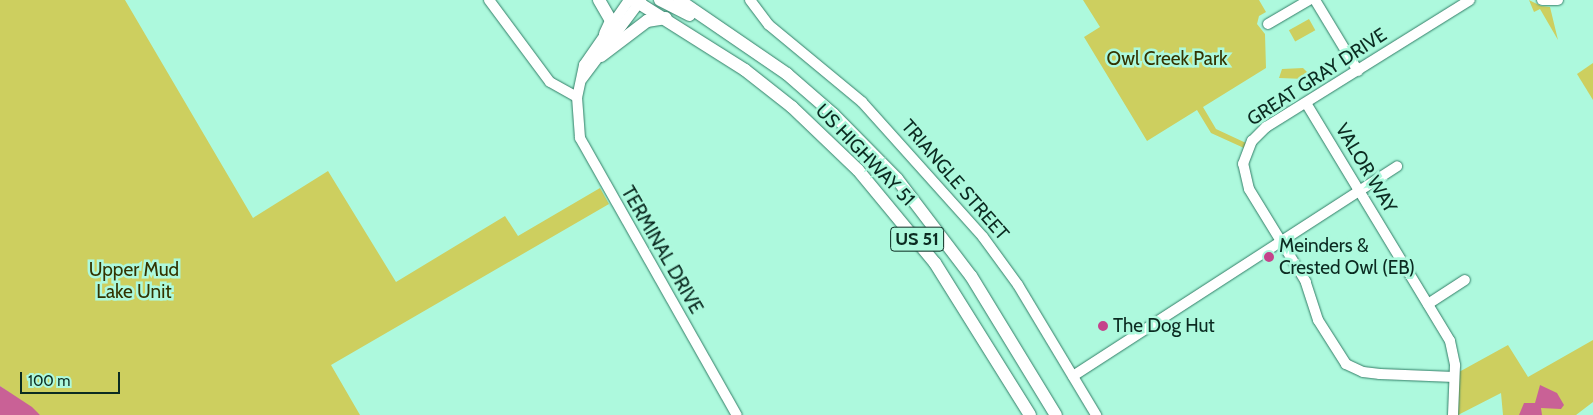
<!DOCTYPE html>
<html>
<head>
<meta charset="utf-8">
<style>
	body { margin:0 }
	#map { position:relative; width:1593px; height:415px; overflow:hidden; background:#adf9dd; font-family:Cabin,sans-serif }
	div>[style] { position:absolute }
	.green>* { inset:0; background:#cdcf5f; transform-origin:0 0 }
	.water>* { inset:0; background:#c96196 }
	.roads { filter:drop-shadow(0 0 1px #327e67) drop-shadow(0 0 1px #327e67) }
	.minor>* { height:10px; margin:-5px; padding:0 5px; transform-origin:5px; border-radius:5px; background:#fff }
	.major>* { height:12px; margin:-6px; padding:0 6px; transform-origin:6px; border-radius:6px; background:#fff }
	.dots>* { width:14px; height:14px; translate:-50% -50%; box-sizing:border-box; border:2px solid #adf9dd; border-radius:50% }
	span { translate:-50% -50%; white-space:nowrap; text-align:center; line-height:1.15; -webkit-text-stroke:5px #adf9dd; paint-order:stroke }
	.shield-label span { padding:1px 4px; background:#adf9dd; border:1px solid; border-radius:4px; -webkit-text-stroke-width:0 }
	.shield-label { font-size:18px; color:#0b2b21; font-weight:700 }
	.park-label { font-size:19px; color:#330 }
	.street-label { font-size:19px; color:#0b2b21 }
	.poi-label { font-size:19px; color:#0b2b21 }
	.left { translate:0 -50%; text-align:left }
	.scale { position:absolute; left:20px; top:372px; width:100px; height:22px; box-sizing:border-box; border:2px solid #0b2b21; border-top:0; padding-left:6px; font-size:15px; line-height:18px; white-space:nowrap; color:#0b2b21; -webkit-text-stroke:4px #adf9dd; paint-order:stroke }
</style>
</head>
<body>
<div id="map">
	<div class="green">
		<div style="clip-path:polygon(0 0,125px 0,253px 218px,328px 171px,396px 282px,505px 216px,518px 236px,600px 188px,609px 204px,331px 365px,360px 415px,40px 415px,0 386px)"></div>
		<div style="clip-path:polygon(1083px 0,1259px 0,1266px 12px,1259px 16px,1257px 24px,1265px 34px,1266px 68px,1203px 107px,1216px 129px,1246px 143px,1244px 148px,1211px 133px,1197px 110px,1147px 141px,1084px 37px,1100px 27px)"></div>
		<div style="clip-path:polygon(1529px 0,1541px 6px,1550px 7px,1558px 40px,1540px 9px,1534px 12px)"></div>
		<div style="left:1309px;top:19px;width:13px;height:23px;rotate:61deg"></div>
		<div style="clip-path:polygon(1593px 63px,1593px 100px,1577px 74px)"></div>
		<div style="clip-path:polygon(1303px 68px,1308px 73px,1305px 79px,1279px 78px,1282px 69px)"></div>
		<div style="clip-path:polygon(1593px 340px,1593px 402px,1576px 415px,1503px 415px,1501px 393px,1458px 415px,1459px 372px,1508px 345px,1528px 377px)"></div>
	</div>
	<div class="water">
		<div style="clip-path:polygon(1540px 385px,1557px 393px,1564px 405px,1561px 409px,1541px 408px,1542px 415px,1519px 415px,1524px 403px,1535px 403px)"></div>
		<div style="clip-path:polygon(0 386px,32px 407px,40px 415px,0 415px)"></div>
	</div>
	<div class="roads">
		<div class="minor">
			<div style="left:489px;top:0;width:102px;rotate:53.4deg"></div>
			<div style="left:550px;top:82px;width:31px;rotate:29deg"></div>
			<div style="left:629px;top:0;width:79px;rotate:124.7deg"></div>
			<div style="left:584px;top:65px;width:33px;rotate:102deg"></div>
			<div style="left:577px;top:97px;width:41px;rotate:85.8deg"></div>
			<div style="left:580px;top:138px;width:318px;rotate:60.5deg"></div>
			<div style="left:750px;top:0;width:31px;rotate:53deg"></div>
			<div style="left:769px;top:25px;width:121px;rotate:39.6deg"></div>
			<div style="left:862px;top:102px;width:181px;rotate:48.1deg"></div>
			<div style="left:983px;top:237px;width:59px;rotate:53.9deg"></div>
			<div style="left:1018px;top:285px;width:152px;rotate:59deg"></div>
			<div style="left:1315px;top:0;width:83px;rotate:58.8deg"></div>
			<div style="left:1542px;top:0;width:16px"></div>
			<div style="left:1268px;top:24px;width:48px;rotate:-30.3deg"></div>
			<div style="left:582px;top:79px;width:99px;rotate:-53.2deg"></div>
			<div style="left:1306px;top:103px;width:278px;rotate:58.8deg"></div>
			<div style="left:1450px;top:341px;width:25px;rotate:78deg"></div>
			<div style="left:1455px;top:365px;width:50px;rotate:92.3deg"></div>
			<div style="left:1428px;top:304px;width:44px;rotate:-33deg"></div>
			<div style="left:1073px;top:376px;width:386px;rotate:-32.9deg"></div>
			<div style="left:1454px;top:377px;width:74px;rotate:-177.7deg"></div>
			<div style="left:1380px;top:374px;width:17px;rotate:-173deg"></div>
			<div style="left:1363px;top:372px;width:19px;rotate:-155deg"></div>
			<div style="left:1346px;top:364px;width:52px;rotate:-122.5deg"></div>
			<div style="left:1318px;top:320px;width:40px;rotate:-108deg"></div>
			<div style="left:1306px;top:282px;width:109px;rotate:-121.5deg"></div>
			<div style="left:1249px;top:189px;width:26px;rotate:-103deg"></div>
			<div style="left:1243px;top:164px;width:25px;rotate:-69deg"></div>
			<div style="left:1252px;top:141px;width:20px;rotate:-45deg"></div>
			<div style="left:1266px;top:127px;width:240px;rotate:-31.9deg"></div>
		</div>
		<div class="major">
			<div style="left:599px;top:0;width:24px;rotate:60deg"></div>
			<div style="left:611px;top:21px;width:14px;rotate:115deg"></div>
			<div style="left:634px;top:0;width:131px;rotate:32.2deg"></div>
			<div style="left:745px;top:70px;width:60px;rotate:38.2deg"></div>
			<div style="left:792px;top:107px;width:91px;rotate:43.7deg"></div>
			<div style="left:858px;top:170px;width:121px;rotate:50.4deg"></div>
			<div style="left:935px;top:263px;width:179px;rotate:58deg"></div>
			<div style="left:660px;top:0;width:33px;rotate:27deg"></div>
			<div style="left:679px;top:0;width:131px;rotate:34.4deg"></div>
			<div style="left:787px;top:74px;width:61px;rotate:41deg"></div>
			<div style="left:833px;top:114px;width:91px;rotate:45.4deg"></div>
			<div style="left:897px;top:179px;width:122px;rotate:52.7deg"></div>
			<div style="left:971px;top:276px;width:163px;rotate:58.6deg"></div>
			<div style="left:601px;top:56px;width:58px;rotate:-37.3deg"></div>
			<div style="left:647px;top:21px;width:19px;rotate:-9deg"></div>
		</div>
	</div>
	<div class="dots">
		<div style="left:1269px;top:257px;background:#c5438b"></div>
		<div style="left:1103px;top:326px;background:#c5438b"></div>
	</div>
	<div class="shield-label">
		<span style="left:917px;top:239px">US 51</span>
	</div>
	<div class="park-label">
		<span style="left:1167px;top:59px">Owl Creek Park</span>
		<span style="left:134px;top:281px">Upper Mud<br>Lake Unit</span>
	</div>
	<div class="street-label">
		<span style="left:1317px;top:77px;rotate:-33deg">GREAT GRAY DRIVE</span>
		<span style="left:865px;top:155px;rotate:46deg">US HIGHWAY 51</span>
		<span style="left:1366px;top:168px;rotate:59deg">VALOR WAY</span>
		<span style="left:955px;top:180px;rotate:49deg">TRIANGLE STREET</span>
		<span style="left:662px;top:250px;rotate:60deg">TERMINAL DRIVE</span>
	</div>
	<div class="poi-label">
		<span class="left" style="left:1279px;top:257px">Meinders &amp;<br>Crested Owl (EB)</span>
		<span class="left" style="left:1113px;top:326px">The Dog Hut</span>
	</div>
	<div class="scale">100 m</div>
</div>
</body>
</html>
